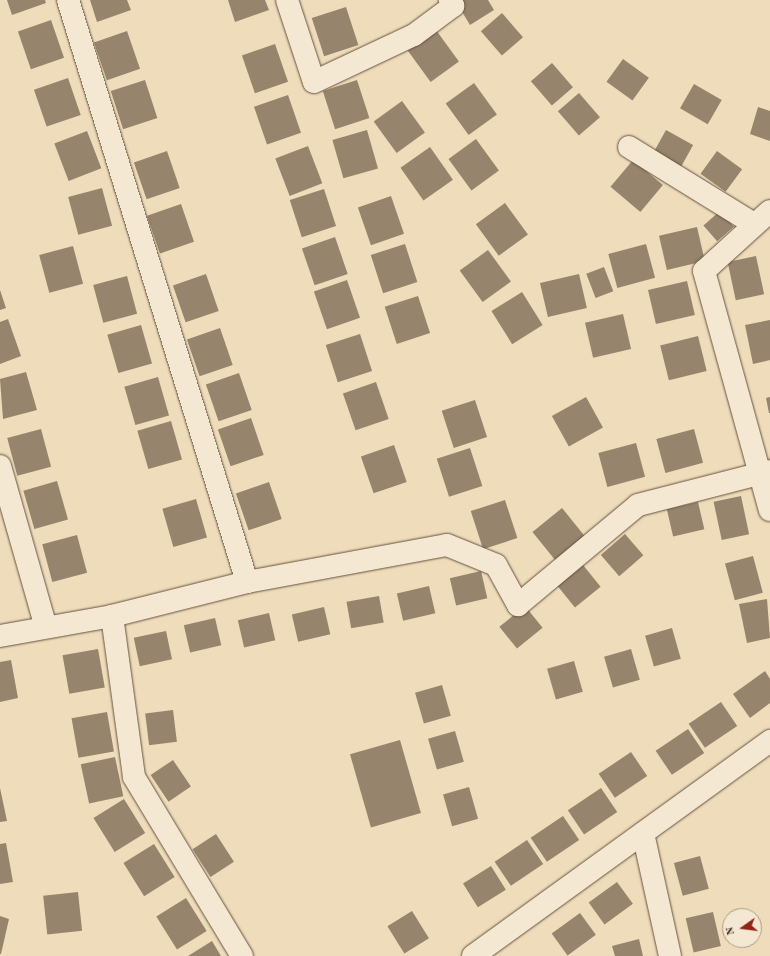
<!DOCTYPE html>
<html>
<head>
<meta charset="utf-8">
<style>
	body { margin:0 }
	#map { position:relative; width:770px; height:956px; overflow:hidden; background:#efdcba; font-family:"Old Standard TT",serif }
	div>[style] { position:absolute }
	.building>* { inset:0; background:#97846c; transform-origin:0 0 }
	.roads { filter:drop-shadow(0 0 1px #655240) drop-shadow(0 0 1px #655240) }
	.minor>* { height:22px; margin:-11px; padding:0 11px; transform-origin:11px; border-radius:11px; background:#f5e8d2 }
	span { translate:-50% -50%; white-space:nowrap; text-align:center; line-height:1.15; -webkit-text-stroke:4px #f5e8d2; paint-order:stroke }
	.north { position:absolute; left:722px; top:908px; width:40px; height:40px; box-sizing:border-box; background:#f5e8d2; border:1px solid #a99a88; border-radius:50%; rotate:256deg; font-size:11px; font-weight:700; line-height:16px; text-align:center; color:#372418 }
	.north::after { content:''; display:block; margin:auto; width:14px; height:18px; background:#8f2418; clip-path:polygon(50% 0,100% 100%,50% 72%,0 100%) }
</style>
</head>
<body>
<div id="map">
	<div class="building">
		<div style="clip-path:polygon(7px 0,45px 0,46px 3px,12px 15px)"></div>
		<div style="clip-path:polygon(90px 0,127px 0,131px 10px,97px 22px)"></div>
		<div style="clip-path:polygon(228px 0,265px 0,269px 10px,235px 22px)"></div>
		<div style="clip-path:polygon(455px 0,488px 0,494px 10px,470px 25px)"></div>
		<div style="left:346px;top:7px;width:40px;height:36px;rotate:72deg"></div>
		<div style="left:502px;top:13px;width:32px;height:28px;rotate:49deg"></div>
		<div style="left:51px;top:20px;width:40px;height:35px;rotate:71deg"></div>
		<div style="left:436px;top:30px;width:39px;height:35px;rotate:54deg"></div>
		<div style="left:127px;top:31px;width:40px;height:35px;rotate:71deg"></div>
		<div style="left:275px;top:44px;width:40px;height:35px;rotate:71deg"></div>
		<div style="left:623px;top:59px;width:32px;height:28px;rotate:36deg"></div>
		<div style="left:552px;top:63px;width:32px;height:28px;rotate:49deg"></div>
		<div style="left:68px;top:78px;width:39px;height:36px;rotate:71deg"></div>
		<div style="left:145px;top:80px;width:40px;height:36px;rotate:72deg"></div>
		<div style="left:357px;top:80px;width:40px;height:36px;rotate:72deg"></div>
		<div style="left:474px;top:83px;width:39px;height:35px;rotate:54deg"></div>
		<div style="left:694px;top:84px;width:32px;height:28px;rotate:30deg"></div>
		<div style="left:579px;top:93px;width:32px;height:28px;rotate:49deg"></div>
		<div style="left:288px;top:95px;width:40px;height:36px;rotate:71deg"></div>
		<div style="left:402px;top:101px;width:39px;height:35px;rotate:54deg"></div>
		<div style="clip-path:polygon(758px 107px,770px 111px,770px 141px,750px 134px)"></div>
		<div style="left:367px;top:130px;width:40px;height:36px;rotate:74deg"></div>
		<div style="left:666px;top:130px;width:31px;height:28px;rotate:29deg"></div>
		<div style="left:87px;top:131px;width:40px;height:35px;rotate:69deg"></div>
		<div style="left:476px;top:139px;width:39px;height:34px;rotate:54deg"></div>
		<div style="left:308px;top:146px;width:40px;height:35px;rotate:69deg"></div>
		<div style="left:430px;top:147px;width:40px;height:36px;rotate:55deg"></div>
		<div style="left:167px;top:151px;width:39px;height:35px;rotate:71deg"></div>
		<div style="left:717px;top:151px;width:31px;height:28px;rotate:36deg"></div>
		<div style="left:633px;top:160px;width:39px;height:35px;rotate:40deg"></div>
		<div style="left:102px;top:188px;width:39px;height:35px;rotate:75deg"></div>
		<div style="left:324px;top:189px;width:39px;height:36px;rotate:72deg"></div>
		<div style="left:391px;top:196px;width:40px;height:35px;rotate:71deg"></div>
		<div style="left:505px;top:203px;width:39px;height:36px;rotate:54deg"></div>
		<div style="left:181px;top:204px;width:40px;height:36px;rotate:71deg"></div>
		<div style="left:720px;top:211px;width:21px;height:22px;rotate:49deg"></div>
		<div style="left:697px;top:227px;width:35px;height:39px;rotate:77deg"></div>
		<div style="left:335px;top:237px;width:39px;height:35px;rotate:71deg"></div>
		<div style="left:405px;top:244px;width:40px;height:36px;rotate:72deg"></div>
		<div style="left:646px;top:244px;width:35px;height:39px;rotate:75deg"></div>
		<div style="left:73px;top:246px;width:39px;height:35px;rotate:75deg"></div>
		<div style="left:488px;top:250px;width:39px;height:35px;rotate:54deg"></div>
		<div style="left:756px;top:256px;width:39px;height:29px;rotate:78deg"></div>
		<div style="left:604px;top:267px;width:26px;height:19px;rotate:69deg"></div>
		<div style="left:206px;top:274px;width:39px;height:35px;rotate:71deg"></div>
		<div style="left:579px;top:274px;width:35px;height:40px;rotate:77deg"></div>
		<div style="left:127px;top:276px;width:39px;height:35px;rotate:75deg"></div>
		<div style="left:347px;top:280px;width:40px;height:35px;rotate:71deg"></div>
		<div style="left:687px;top:281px;width:35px;height:40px;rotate:77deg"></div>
		<div style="clip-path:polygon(0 290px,6px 308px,0 310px)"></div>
		<div style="left:522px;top:292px;width:39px;height:36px;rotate:58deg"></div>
		<div style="left:418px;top:296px;width:39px;height:35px;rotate:72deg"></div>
		<div style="left:623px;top:314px;width:36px;height:39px;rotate:77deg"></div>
		<div style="clip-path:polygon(8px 319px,21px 356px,0 364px,0 322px)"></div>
		<div style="clip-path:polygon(770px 320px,770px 360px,753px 364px,745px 325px)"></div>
		<div style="left:141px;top:325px;width:40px;height:35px;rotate:74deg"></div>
		<div style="left:220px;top:328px;width:39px;height:35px;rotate:71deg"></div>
		<div style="left:360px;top:334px;width:39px;height:36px;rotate:72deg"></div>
		<div style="left:698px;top:336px;width:36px;height:39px;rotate:76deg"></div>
		<div style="clip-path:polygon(26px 372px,37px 410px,3px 419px,0 379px)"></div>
		<div style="left:239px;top:373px;width:39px;height:35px;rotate:71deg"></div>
		<div style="left:158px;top:377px;width:40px;height:35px;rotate:74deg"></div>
		<div style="left:376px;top:382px;width:39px;height:35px;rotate:71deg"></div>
		<div style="left:586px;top:397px;width:35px;height:39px;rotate:61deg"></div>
		<div style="clip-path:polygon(770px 397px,770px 413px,769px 413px,766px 398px)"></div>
		<div style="left:475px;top:400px;width:39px;height:35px;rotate:72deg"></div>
		<div style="left:251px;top:418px;width:39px;height:35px;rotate:71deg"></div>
		<div style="left:171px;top:421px;width:40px;height:35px;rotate:74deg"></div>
		<div style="left:41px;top:429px;width:39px;height:35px;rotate:75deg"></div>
		<div style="left:694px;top:429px;width:35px;height:39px;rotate:75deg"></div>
		<div style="left:636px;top:443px;width:35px;height:39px;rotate:75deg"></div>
		<div style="left:394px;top:445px;width:39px;height:35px;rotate:71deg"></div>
		<div style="left:470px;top:448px;width:40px;height:35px;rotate:72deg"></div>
		<div style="left:57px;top:481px;width:40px;height:35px;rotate:74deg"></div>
		<div style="left:269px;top:482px;width:39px;height:35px;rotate:71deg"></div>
		<div style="left:741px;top:496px;width:39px;height:28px;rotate:78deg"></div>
		<div style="left:196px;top:499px;width:40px;height:35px;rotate:74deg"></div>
		<div style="left:505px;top:500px;width:40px;height:36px;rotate:72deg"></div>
		<div style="left:698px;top:502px;width:28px;height:32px;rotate:77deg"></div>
		<div style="left:562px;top:508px;width:36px;height:38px;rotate:51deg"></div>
		<div style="left:625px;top:534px;width:28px;height:32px;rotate:49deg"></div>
		<div style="left:77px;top:535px;width:39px;height:36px;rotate:75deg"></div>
		<div style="left:753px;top:556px;width:38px;height:29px;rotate:75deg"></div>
		<div style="left:583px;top:565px;width:28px;height:33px;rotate:51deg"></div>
		<div style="left:481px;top:571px;width:28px;height:32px;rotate:77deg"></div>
		<div style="left:429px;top:586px;width:28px;height:33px;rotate:77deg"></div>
		<div style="left:379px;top:596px;width:27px;height:33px;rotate:80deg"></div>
		<div style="clip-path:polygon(767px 599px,770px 638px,747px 643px,739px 604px)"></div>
		<div style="left:525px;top:606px;width:28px;height:33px;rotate:51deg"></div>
		<div style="left:324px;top:607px;width:28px;height:33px;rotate:77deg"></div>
		<div style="left:269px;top:613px;width:28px;height:32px;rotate:77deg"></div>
		<div style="left:215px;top:618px;width:28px;height:32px;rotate:77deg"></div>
		<div style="left:672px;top:628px;width:32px;height:28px;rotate:74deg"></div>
		<div style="left:166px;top:631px;width:29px;height:33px;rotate:78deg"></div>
		<div style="left:98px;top:649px;width:39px;height:36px;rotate:80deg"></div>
		<div style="left:631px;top:649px;width:32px;height:28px;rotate:74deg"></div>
		<div style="clip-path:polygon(11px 660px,18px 698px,0 702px,0 662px)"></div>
		<div style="left:574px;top:661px;width:32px;height:28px;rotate:74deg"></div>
		<div style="clip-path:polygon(765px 671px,770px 679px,770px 703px,750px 718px,733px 694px)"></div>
		<div style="left:442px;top:685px;width:32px;height:28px;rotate:74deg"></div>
		<div style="left:721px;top:702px;width:29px;height:39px;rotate:56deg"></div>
		<div style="left:173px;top:710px;width:32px;height:28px;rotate:83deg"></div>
		<div style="left:107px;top:712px;width:40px;height:36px;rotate:80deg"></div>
		<div style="left:688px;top:729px;width:29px;height:39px;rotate:56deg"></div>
		<div style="left:455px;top:731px;width:32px;height:28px;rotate:74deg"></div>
		<div style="left:400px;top:740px;width:76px;height:52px;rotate:74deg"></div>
		<div style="left:631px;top:752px;width:29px;height:39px;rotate:56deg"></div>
		<div style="left:115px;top:757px;width:40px;height:35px;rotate:78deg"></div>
		<div style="left:173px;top:760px;width:32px;height:27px;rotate:56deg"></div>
		<div style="left:469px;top:787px;width:33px;height:27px;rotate:74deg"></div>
		<div style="clip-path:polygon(0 788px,7px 821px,0 822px)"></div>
		<div style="left:601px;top:788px;width:29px;height:40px;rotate:56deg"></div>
		<div style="left:124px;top:799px;width:40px;height:36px;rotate:58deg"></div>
		<div style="left:563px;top:816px;width:29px;height:39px;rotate:56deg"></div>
		<div style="left:216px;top:834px;width:33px;height:28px;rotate:57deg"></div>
		<div style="left:527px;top:840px;width:29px;height:39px;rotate:56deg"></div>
		<div style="clip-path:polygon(6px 843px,13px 882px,0 884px,0 844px)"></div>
		<div style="left:154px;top:844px;width:39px;height:36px;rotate:58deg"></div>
		<div style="left:700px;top:856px;width:34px;height:27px;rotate:75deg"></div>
		<div style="left:491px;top:866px;width:28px;height:33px;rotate:58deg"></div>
		<div style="left:617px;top:882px;width:27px;height:35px;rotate:54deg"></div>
		<div style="left:78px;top:892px;width:39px;height:35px;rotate:84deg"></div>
		<div style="left:186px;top:898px;width:39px;height:35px;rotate:58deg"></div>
		<div style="left:412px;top:911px;width:32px;height:29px;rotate:58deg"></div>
		<div style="left:713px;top:912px;width:35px;height:28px;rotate:77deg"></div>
		<div style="left:580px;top:913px;width:27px;height:35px;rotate:54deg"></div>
		<div style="clip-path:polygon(0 916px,9px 919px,1px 954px,0 954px)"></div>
		<div style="clip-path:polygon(639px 939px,643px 956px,615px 956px,612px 946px)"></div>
		<div style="clip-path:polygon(212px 941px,221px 956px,188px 956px)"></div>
	</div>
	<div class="roads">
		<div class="minor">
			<div style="left:68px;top:0;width:609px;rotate:72.9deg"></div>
			<div style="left:287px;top:0;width:86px;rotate:71.8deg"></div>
			<div style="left:314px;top:82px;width:110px;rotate:-25.2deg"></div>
			<div style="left:414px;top:35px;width:49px;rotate:-36.6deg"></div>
			<div style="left:453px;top:6px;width:7px;rotate:-117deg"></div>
			<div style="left:629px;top:147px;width:147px;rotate:31.6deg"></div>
			<div style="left:770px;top:211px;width:89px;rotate:137.7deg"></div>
			<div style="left:704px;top:271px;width:248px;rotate:74.6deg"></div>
			<div style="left:0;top:466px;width:167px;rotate:74.1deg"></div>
			<div style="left:112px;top:616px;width:162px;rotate:82.2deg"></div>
			<div style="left:134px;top:777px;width:209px;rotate:58.9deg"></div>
			<div style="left:0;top:636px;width:114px;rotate:-10.1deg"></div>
			<div style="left:112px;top:616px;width:139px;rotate:-14.1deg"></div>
			<div style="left:247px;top:582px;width:203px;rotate:-10.5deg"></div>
			<div style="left:447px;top:545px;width:53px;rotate:22.2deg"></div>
			<div style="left:496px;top:565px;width:46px;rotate:61.2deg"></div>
			<div style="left:518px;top:605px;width:156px;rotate:-39.8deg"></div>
			<div style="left:638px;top:505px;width:136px;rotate:-14.4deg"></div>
			<div style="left:643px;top:833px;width:126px;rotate:77.6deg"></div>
			<div style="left:473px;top:956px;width:367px;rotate:-35.9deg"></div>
		</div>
	</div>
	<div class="north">N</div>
</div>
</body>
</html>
